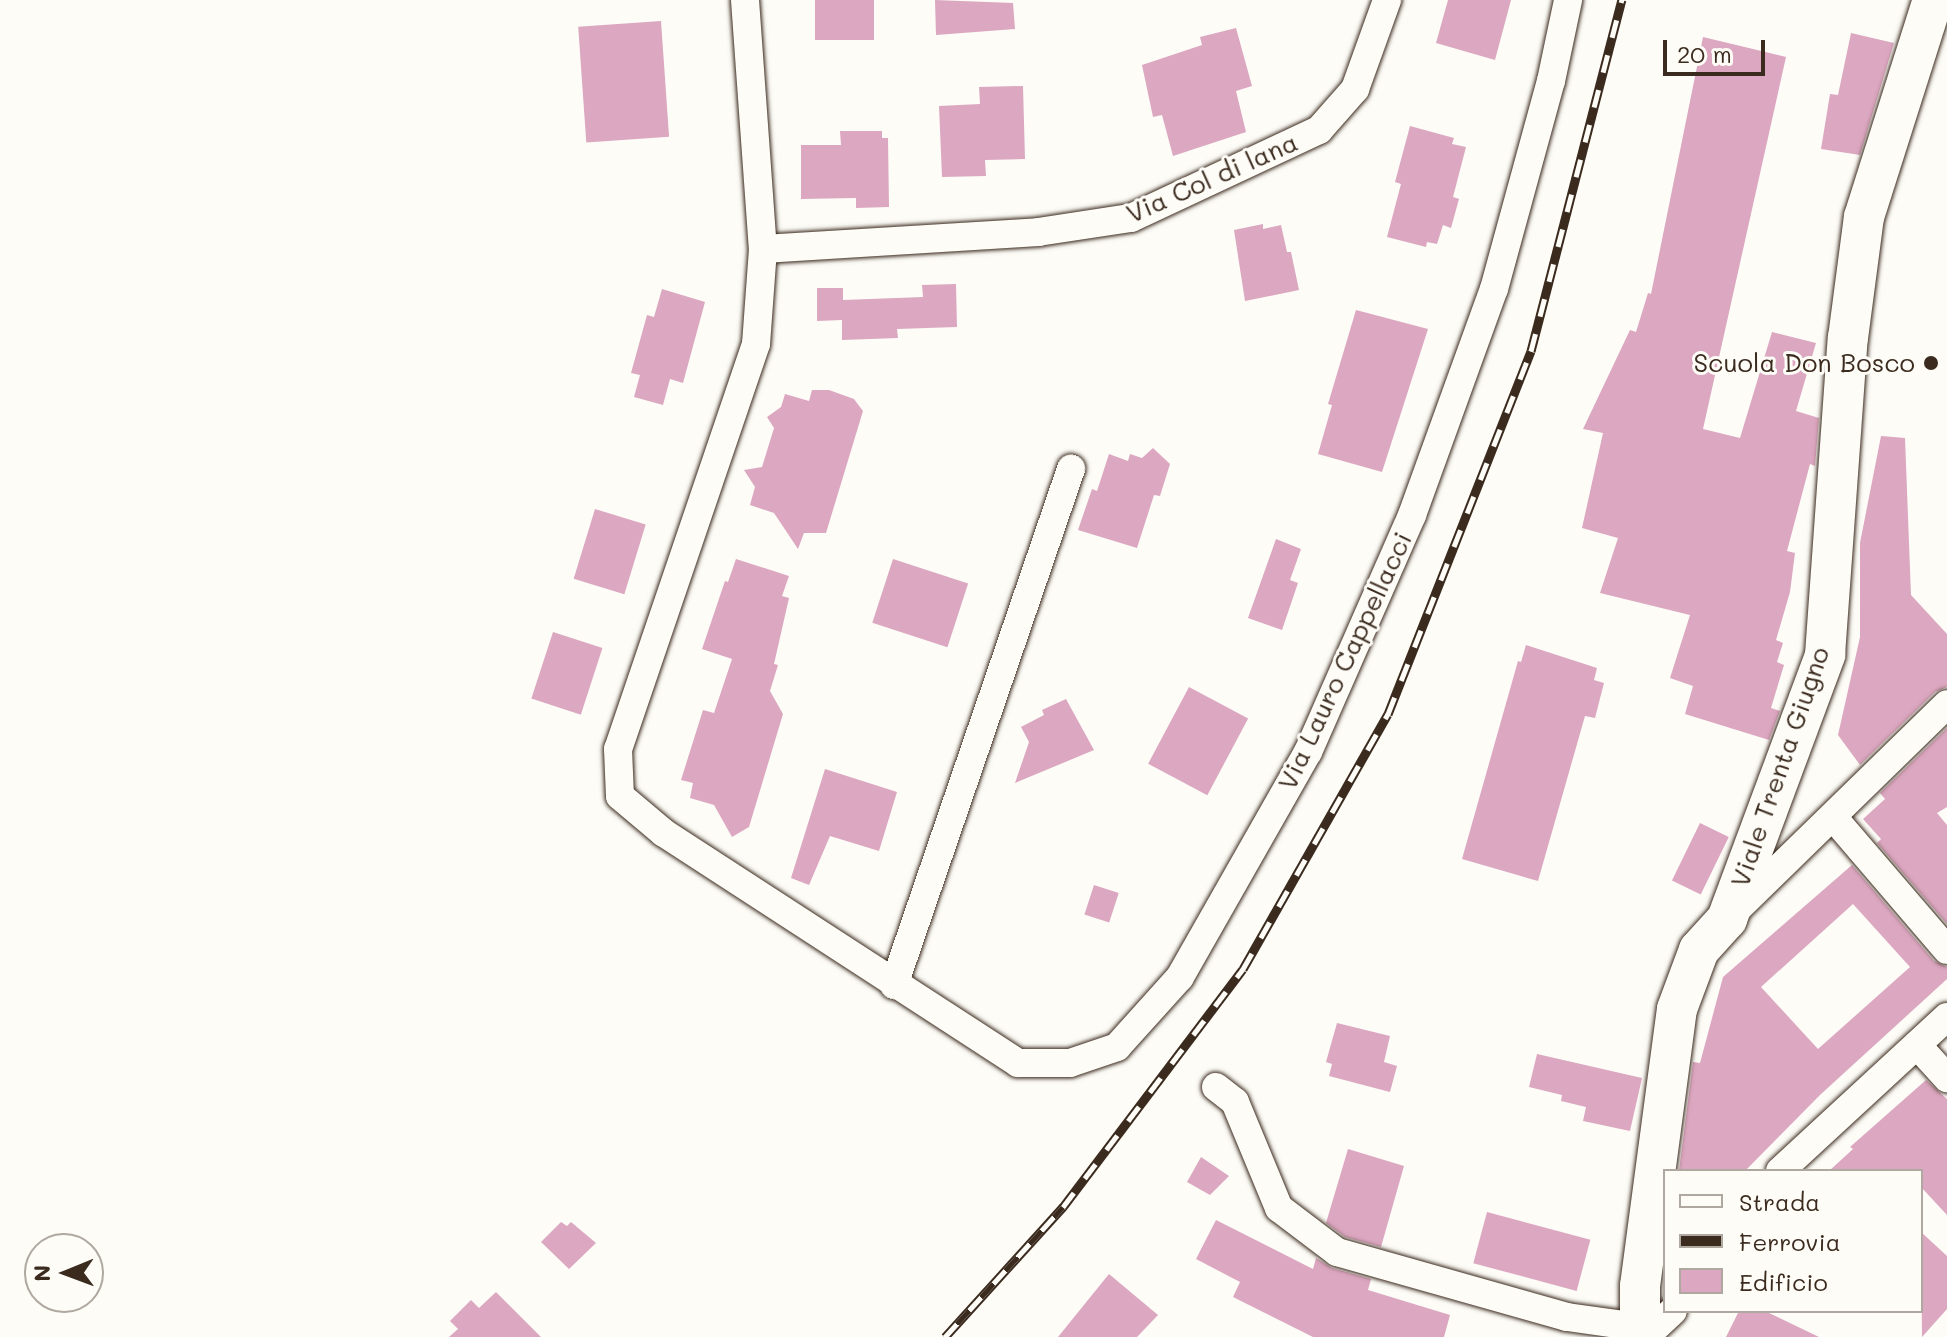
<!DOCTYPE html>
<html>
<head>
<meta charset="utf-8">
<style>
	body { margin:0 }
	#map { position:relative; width:1947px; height:1337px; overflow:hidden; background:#fdfcf7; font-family:Mali,sans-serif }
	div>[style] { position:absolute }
	.building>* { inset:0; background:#dca7c0; transform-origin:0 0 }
	.roads { filter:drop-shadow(0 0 2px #3b2a1e) drop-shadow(0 0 2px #3b2a1e) }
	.street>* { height:28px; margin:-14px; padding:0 14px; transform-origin:14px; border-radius:14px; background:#fdfcf7 }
	.secondary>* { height:40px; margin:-20px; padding:0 20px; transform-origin:20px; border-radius:20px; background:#fdfcf7 }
	.rail>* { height:9px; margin-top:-4.5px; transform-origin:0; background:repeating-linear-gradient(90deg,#fdfcf7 0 18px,#3b2a1e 0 36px); box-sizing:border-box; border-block:2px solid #3b2a1e }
	.dots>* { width:22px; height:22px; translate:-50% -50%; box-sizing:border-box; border:4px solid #fdfcf7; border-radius:50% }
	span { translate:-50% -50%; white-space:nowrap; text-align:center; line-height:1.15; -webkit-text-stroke:6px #fdfcf7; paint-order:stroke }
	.street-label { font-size:26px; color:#3b2a1e }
	.poi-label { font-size:26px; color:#3b2a1e }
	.right { translate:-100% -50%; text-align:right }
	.legend { position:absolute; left:1663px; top:1169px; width:260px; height:144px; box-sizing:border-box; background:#fdfcf7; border:2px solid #afa8a0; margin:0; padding:10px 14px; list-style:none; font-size:24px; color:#3b2a1e }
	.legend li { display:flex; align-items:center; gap:16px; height:40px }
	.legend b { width:40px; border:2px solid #afa8a0 }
	.north { position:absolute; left:24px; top:1233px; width:80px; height:80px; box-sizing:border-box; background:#fdfcf7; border:2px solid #afa8a0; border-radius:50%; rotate:269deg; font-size:22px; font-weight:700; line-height:32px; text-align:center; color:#3b2a1e }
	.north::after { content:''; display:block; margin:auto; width:28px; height:36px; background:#3b2a1e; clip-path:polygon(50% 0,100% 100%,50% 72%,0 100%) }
	.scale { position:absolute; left:1663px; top:40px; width:102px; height:36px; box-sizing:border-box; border:4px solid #3b2a1e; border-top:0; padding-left:10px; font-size:24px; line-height:28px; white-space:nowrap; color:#3b2a1e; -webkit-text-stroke:6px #fdfcf7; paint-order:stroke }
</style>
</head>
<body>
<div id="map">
	<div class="building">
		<div style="left:815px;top:0;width:59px;height:40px"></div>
		<div style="clip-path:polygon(935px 0,1013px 3px,1015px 29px,936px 35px)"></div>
		<div style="clip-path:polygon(1448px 0,1511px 0,1495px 60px,1436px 43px)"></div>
		<div style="left:661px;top:21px;width:116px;height:83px;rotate:86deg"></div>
		<div style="clip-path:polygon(1236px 28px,1252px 86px,1236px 91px,1246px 132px,1173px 156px,1162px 115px,1153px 117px,1142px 65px,1202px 45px,1200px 37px)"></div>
		<div style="clip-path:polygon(1851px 33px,1894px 43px,1860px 155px,1821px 149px,1830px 94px,1838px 95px)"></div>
		<div style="clip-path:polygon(1703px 37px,1786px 57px,1703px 429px,1740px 438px,1772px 332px,1816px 343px,1796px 411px,1819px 418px,1815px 466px,1810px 464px,1787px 551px,1795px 553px,1790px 592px,1776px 640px,1783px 643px,1777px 662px,1784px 665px,1771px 708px,1780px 711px,1769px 740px,1685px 714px,1693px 686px,1670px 678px,1690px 615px,1600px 593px,1618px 538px,1582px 528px,1603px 433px,1583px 429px,1630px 330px,1636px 332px,1648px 293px,1651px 294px)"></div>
		<div style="clip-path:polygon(1023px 86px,1025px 159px,985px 160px,986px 176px,942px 177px,939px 106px,980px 104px,979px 87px)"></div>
		<div style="clip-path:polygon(1410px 126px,1454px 138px,1452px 144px,1466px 147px,1453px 197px,1459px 199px,1451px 228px,1443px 225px,1437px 244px,1427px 242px,1426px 247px,1387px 237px,1401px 184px,1395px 182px)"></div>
		<div style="clip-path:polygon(840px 131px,882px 131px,882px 138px,888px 138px,889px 207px,856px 208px,856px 198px,801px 199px,801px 145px,841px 145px)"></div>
		<div style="clip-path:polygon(1263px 224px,1263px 229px,1281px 225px,1287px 252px,1291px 252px,1299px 290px,1245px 301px,1234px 230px)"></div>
		<div style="clip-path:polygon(956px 284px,957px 327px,897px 329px,898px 338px,842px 340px,842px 320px,817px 321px,817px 288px,843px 288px,843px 300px,923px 297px,922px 285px)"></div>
		<div style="clip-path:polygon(662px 289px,705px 302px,683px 383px,670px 379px,663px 405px,634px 397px,640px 375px,631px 373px,647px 315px,654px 317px)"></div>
		<div style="clip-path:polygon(1356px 310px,1428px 329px,1382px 472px,1318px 454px,1332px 405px,1328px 404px)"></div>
		<div style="clip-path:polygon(812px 390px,829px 390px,854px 399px,863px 411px,826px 533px,804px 533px,798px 549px,774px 513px,750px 505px,755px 487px,744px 470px,762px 467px,774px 428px,767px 417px,781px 407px,785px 394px,809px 401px)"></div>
		<div style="clip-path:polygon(1881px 436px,1905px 438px,1911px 595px,1947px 634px,1947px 687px,1935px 692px,1860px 765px,1838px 735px,1860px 637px,1860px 543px)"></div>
		<div style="clip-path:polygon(1153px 448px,1170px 464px,1160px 496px,1154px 495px,1137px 548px,1078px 530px,1092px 489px,1097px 491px,1109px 454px,1128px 461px,1130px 454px,1142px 458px)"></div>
		<div style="left:595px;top:509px;width:53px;height:73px;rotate:17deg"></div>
		<div style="clip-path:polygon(1276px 539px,1301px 549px,1290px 580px,1298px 583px,1282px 630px,1248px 618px)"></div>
		<div style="clip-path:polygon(736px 559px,789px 576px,782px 596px,789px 598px,774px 664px,778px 665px,770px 691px,783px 714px,749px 827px,732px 837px,714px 805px,690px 798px,693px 783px,681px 780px,703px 710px,714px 713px,732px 659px,702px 649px,725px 581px,728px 582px)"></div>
		<div style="left:893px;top:559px;width:79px;height:67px;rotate:18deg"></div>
		<div style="left:553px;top:632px;width:52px;height:70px;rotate:18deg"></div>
		<div style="clip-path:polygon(1526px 645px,1597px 668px,1594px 680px,1604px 683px,1595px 718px,1585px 716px,1538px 881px,1462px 859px,1518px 661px,1521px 662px)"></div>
		<div style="left:1189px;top:687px;width:67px;height:87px;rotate:28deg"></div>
		<div style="clip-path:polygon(1066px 699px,1094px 750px,1015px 783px,1029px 742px,1021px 727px,1044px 715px,1042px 710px)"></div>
		<div style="clip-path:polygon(1947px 728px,1947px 807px,1937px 813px,1947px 825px,1947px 924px,1877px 843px,1881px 839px,1863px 819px,1885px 799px,1880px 793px)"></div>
		<div style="clip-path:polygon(825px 769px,897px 792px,879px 851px,830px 836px,809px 885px,791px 878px)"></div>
		<div style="left:1700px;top:823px;width:32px;height:64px;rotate:26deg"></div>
		<div style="clip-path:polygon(evenodd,1852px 865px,1934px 961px,1947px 967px,1947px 979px,1820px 1095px,1745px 1171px,1679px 1171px,1693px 1062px,1700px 1063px,1723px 977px,1852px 865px,1853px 904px,1910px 967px,1818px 1049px,1761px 987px,1853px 904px)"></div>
		<div style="left:1094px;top:885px;width:26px;height:31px;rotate:18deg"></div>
		<div style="clip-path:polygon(1337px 1023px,1390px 1036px,1384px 1062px,1397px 1066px,1390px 1092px,1329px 1076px,1332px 1064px,1326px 1062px)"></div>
		<div style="clip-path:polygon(1537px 1054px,1642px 1078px,1630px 1131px,1583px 1121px,1586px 1107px,1561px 1101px,1562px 1095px,1529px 1087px)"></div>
		<div style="clip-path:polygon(1926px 1080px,1947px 1099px,1947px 1215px,1921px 1187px,1921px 1171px,1829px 1171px,1853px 1149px,1850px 1147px)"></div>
		<div style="clip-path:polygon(1348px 1149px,1404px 1166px,1381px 1247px,1345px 1237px,1326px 1223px)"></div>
		<div style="clip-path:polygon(1201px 1157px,1229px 1176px,1210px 1195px,1187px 1182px)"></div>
		<div style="left:1487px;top:1212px;width:107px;height:53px;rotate:15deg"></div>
		<div style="clip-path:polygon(1216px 1220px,1313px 1269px,1316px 1258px,1332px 1268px,1371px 1279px,1368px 1290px,1450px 1315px,1444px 1337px,1313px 1337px,1233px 1297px,1240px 1282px,1196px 1259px)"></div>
		<div style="clip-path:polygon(561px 1222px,567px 1226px,571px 1222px,596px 1243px,569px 1269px,541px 1242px)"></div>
		<div style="clip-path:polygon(1921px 1232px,1947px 1256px,1947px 1309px,1922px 1337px)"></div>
		<div style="clip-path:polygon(1109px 1274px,1158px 1315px,1137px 1337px,1058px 1337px)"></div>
		<div style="clip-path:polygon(496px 1292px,541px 1337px,449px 1337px,458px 1329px,450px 1321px,471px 1300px,479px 1308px)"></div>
		<div style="clip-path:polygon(1739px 1311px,1765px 1311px,1819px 1337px,1726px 1337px)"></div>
	</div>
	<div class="roads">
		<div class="street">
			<div style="left:745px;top:0;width:250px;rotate:85.9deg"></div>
			<div style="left:763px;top:249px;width:95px;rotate:94.2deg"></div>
			<div style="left:756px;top:344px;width:428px;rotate:108.8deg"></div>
			<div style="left:618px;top:749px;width:47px;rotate:87.6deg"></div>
			<div style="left:620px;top:796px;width:57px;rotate:40.1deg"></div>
			<div style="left:664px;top:833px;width:422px;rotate:33deg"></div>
			<div style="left:1018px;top:1063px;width:52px"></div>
			<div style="left:1070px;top:1063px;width:50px;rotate:-18.8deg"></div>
			<div style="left:1117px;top:1047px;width:94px;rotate:-48deg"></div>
			<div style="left:1180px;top:977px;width:259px;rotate:-60.4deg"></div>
			<div style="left:1308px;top:752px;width:259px;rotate:-66.3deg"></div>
			<div style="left:1412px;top:515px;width:240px;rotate:-70.1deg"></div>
			<div style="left:1494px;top:289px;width:216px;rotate:-74.7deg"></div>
			<div style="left:1551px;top:81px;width:83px;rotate:-78.1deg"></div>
			<div style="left:763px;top:249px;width:276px;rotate:-3.5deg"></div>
			<div style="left:1038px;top:232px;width:94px;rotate:-8.6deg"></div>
			<div style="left:1131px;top:218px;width:208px;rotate:-25.1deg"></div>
			<div style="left:1319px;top:130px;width:55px;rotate:-48.7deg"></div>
			<div style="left:1355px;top:89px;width:95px;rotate:-70.2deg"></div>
			<div style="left:1833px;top:817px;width:175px;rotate:49.4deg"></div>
			<div style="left:1733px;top:913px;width:299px;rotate:-44.3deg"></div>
			<div style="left:894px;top:985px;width:546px;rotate:-71.07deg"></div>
			<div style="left:1917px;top:1045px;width:45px;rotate:47.7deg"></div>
			<div style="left:1216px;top:1087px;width:24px;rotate:38deg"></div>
			<div style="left:1235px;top:1102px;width:115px;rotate:67.5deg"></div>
			<div style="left:1279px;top:1208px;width:73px;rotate:37.2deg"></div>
			<div style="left:1337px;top:1252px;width:239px;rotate:15.8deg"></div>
			<div style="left:1567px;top:1317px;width:73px;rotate:7.9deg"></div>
			<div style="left:1780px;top:1171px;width:227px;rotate:-42.7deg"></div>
			<div style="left:1645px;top:1337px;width:38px;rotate:-43deg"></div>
		</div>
		<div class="secondary">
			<div style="left:1640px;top:1337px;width:51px;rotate:-90deg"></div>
			<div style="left:1640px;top:1286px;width:279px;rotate:-82.4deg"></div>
			<div style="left:1677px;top:1009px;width:63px;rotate:-69.6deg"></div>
			<div style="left:1699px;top:950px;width:42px;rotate:-47.9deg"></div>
			<div style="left:1727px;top:919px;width:282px;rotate:-69.6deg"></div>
			<div style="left:1825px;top:655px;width:318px;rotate:-85.9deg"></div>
			<div style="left:1848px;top:338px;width:122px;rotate:-82.5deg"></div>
			<div style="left:1864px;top:217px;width:228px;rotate:-72.4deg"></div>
		</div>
	</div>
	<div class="rail">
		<div style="left:945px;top:1337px;width:176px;rotate:-47.8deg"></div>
		<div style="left:1063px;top:1207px;width:298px;rotate:-52.9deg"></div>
		<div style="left:1243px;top:969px;width:293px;rotate:-60.4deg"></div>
		<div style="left:1388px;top:714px;width:390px;rotate:-68.5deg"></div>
		<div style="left:1531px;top:351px;width:363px;rotate:-75.5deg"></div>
	</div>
	<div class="dots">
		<div style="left:1931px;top:363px;background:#3b2a1e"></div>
	</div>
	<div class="street-label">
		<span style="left:1212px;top:178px;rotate:-24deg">Via Col di lana</span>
		<span style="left:1345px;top:661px;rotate:-65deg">Via Lauro Cappellacci</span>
		<span style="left:1780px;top:767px;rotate:-71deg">Viale Trenta Giugno</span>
	</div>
	<div class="poi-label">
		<span class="right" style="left:1915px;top:363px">Scuola Don Bosco</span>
	</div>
	<ul class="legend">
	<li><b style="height:10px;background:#fdfcf7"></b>Strada</li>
	<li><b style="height:10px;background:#3b2a1e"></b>Ferrovia</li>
	<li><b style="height:22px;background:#dca7c0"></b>Edificio</li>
	</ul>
	<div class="north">N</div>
	<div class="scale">20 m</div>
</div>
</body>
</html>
